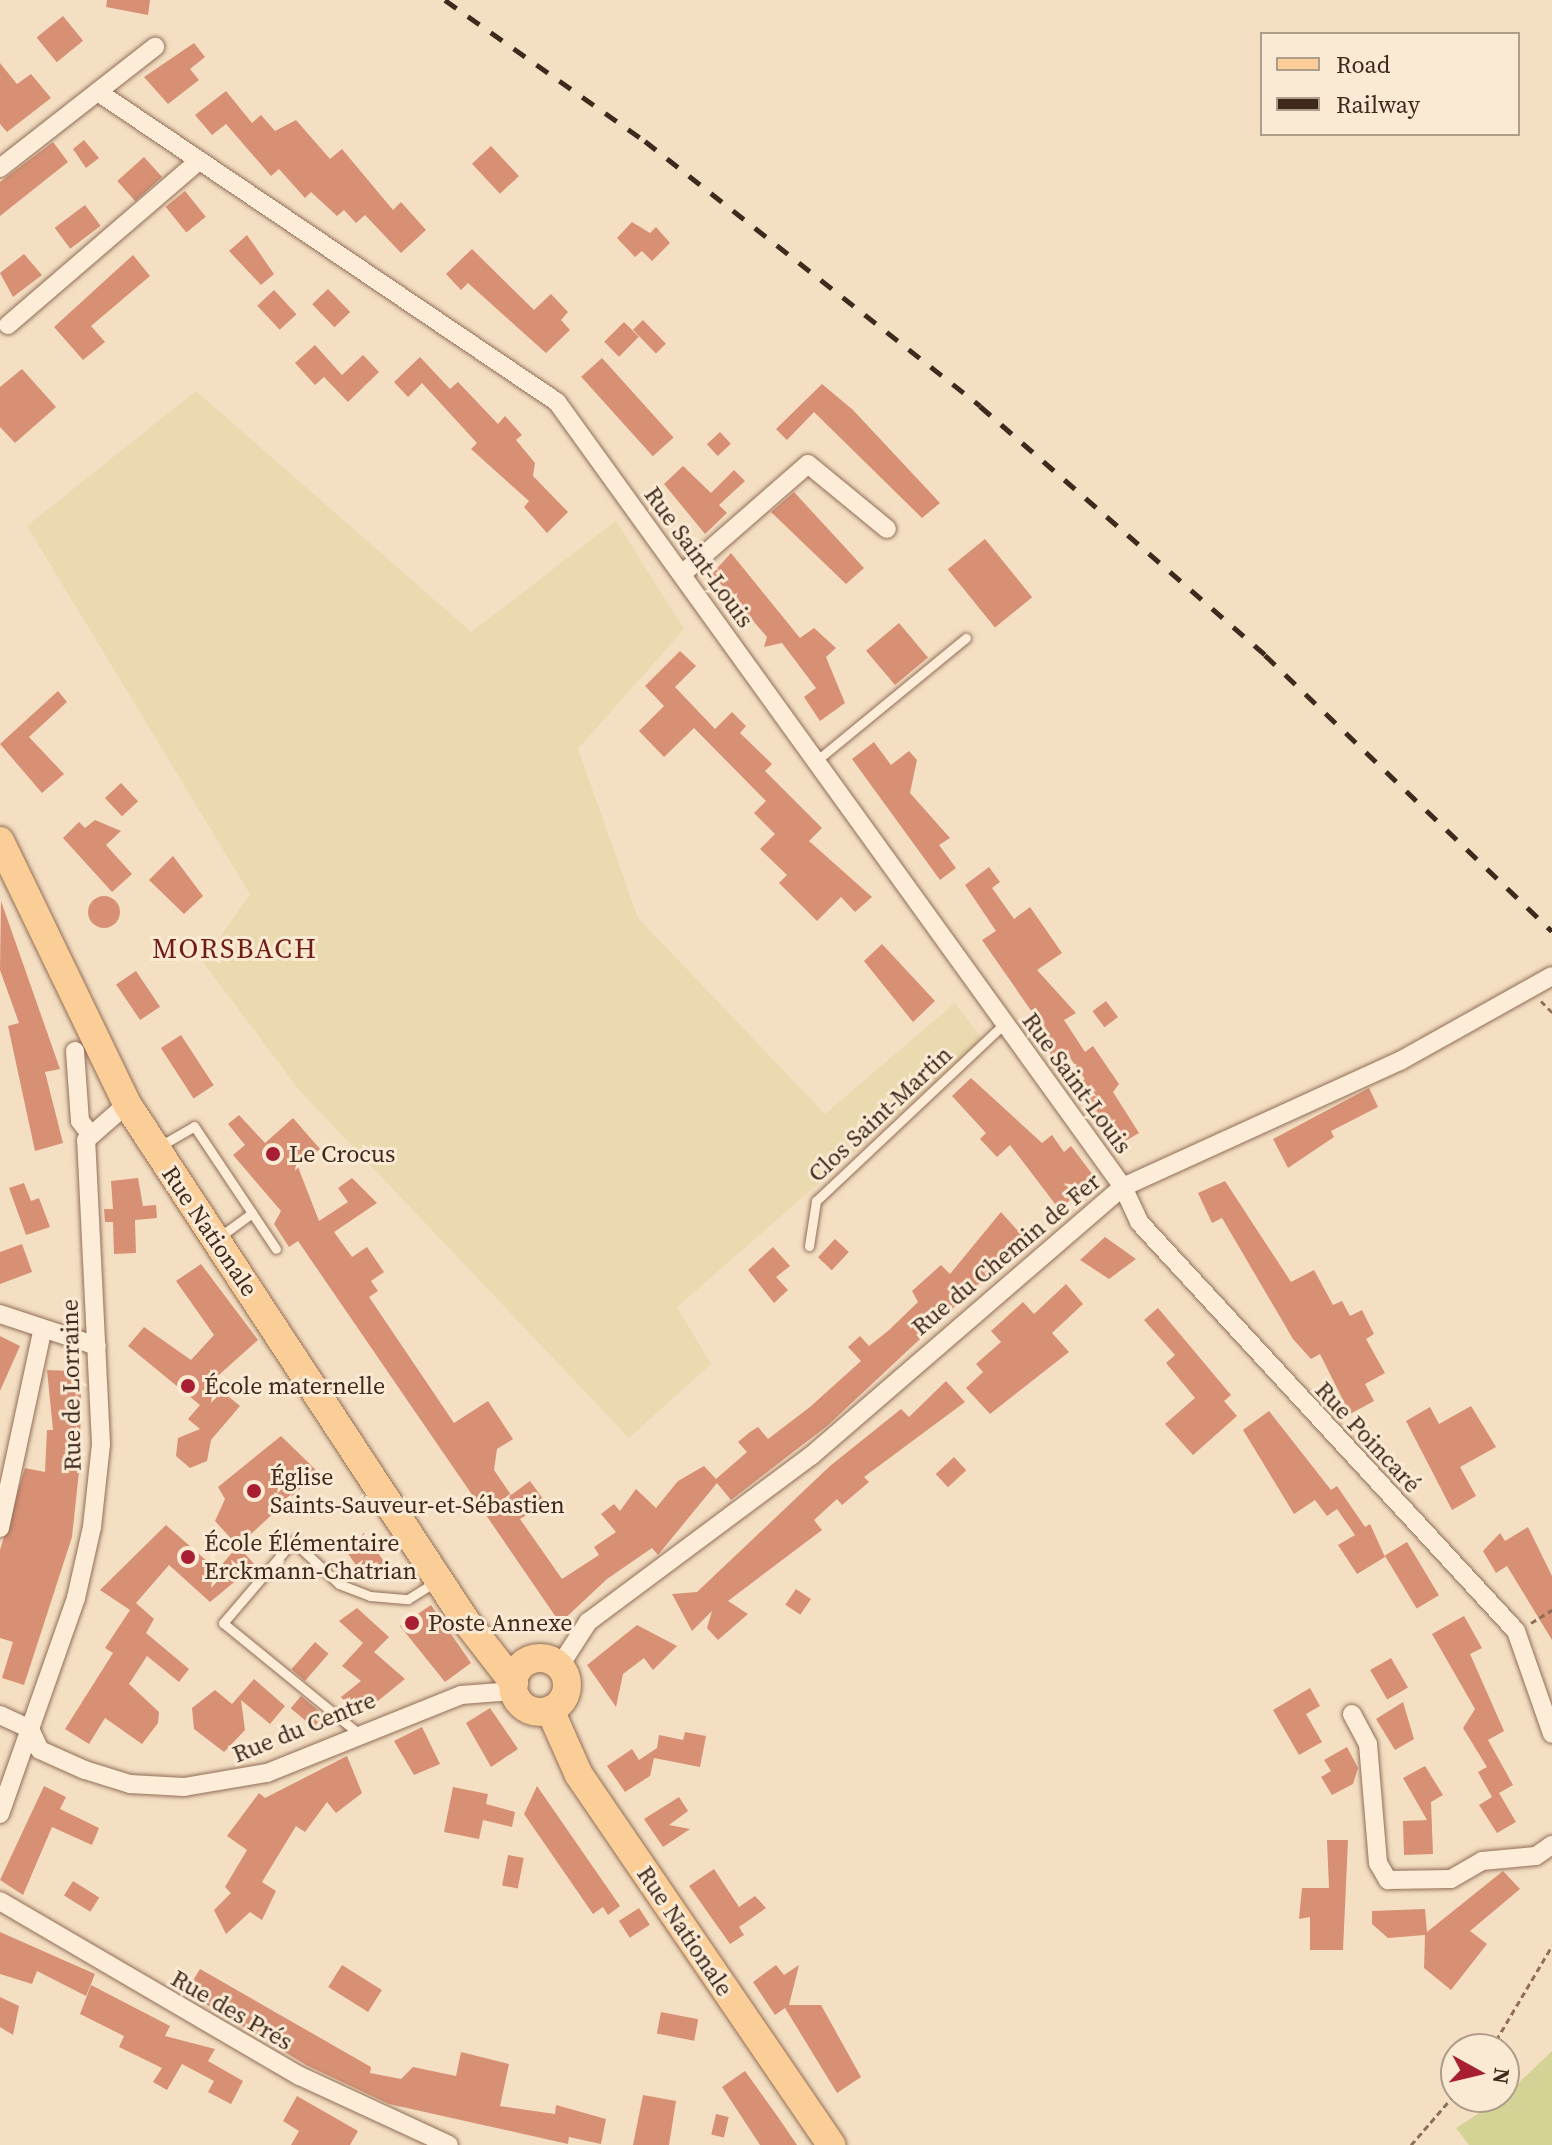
<!DOCTYPE html>
<html>
<head>
<meta charset="utf-8">
<style>
	body { margin:0 }
	#map { position:relative; width:1552px; height:2145px; overflow:hidden; background:#f4dfc3; font-family:"Source Serif 4",serif }
	div>[style] { position:absolute }
	.farmland>* { inset:0; background:#ebd9af }
	.green>* { inset:0; background:#d4d395 }
	.building>* { inset:0; background:#d79074; transform-origin:0 0 }
	.round { border-radius:50% }
	.path>* { height:3px; margin-top:-1.5px; transform-origin:0; background:repeating-linear-gradient(90deg,#916e57 0 6px,transparent 0 10px) }
	.roads { filter:drop-shadow(0 0 2px #916e57) drop-shadow(0 0 2px #916e57) }
	.lane>* { height:9px; margin:-4.5px; padding:0 4.5px; transform-origin:4.5px; border-radius:4.5px; background:#fdedd8 }
	.street>* { height:18px; margin:-9px; padding:0 9px; transform-origin:9px; border-radius:9px; background:#fdedd8 }
	.primary>* { height:28px; margin:-14px; padding:0 14px; transform-origin:14px; border-radius:14px; background:#fbce97 }
	.primary>.ring { margin:-14px; padding:0; box-sizing:content-box; background:none; border:28px solid #fbce97; border-radius:50% }
	.rail>* { height:5px; margin-top:-2.5px; transform-origin:0; background:repeating-linear-gradient(90deg,#3f291d 0 14px,transparent 0 28px) }
	.dots>* { width:22px; height:22px; translate:-50% -50%; box-sizing:border-box; border:4px solid #faead4; border-radius:50% }
	span { translate:-50% -50%; white-space:nowrap; text-align:center; line-height:1.15; -webkit-text-stroke:6px #faead4; paint-order:stroke }
	.street-label { font-size:24px; color:#3f291d }
	.poi-label { font-size:24px; color:#3f291d }
	.left { translate:0 -50%; text-align:left }
	.quarter-label { font-size:28px; color:#711d16; letter-spacing:2px }
	.legend { position:absolute; left:1260px; top:32px; width:260px; height:104px; box-sizing:border-box; background:#faead4; border:2px solid #af9d8b; margin:0; padding:10px 14px; list-style:none; font-size:24px; color:#3f291d }
	.legend li { display:flex; align-items:center; gap:16px; height:40px }
	.legend b { width:40px; border:2px solid #af9d8b }
	.north { position:absolute; left:1440px; top:2033px; width:80px; height:80px; box-sizing:border-box; background:#faead4; border:2px solid #af9d8b; border-radius:50%; rotate:98deg; font-size:22px; font-weight:700; line-height:32px; text-align:center; color:#3f291d }
	.north::after { content:''; display:block; margin:auto; width:28px; height:36px; background:#a81e32; clip-path:polygon(50% 0,100% 100%,50% 72%,0 100%) }
</style>
</head>
<body>
<div id="map">
	<div class="farmland">
		<div style="clip-path:polygon(196px 391px,471px 632px,616px 521px,684px 629px,578px 749px,638px 918px,825px 1114px,955px 1003px,983px 1040px,677px 1307px,711px 1364px,629px 1438px,300px 1091px,203px 962px,250px 894px,27px 526px)"></div>
	</div>
	<div class="green">
		<div style="clip-path:polygon(1552px 2051px,1552px 2145px,1469px 2145px,1456px 2128px,1504px 2097px)"></div>
	</div>
	<div class="building">
		<div style="clip-path:polygon(107px 0,150px 0,148px 15px,106px 7px)"></div>
		<div style="left:63px;top:16px;width:32px;height:34px;rotate:51deg"></div>
		<div style="clip-path:polygon(194px 43px,205px 57px,190px 69px,199px 80px,168px 104px,144px 77px)"></div>
		<div style="clip-path:polygon(0 63px,17px 84px,31px 74px,51px 98px,7px 132px,0 124px)"></div>
		<div style="clip-path:polygon(226px 91px,252px 123px,261px 115px,275px 131px,296px 120px,330px 159px,342px 149px,393px 210px,401px 202px,426px 230px,401px 253px,365px 215px,356px 223px,344px 210px,337px 216px,311px 192px,305px 198px,279px 169px,271px 176px,226px 124px,212px 135px,195px 115px)"></div>
		<div style="clip-path:polygon(84px 140px,99px 158px,86px 168px,73px 149px)"></div>
		<div style="clip-path:polygon(53px 142px,68px 162px,0 216px,0 182px)"></div>
		<div style="left:491px;top:146px;width:41px;height:26px;rotate:47deg"></div>
		<div style="left:144px;top:157px;width:27px;height:36px;rotate:48deg"></div>
		<div style="left:185px;top:191px;width:33px;height:25px;rotate:51deg"></div>
		<div style="left:85px;top:205px;width:26px;height:38px;rotate:53deg"></div>
		<div style="clip-path:polygon(632px 222px,650px 233px,656px 227px,670px 243px,652px 261px,642px 251px,635px 257px,617px 238px)"></div>
		<div style="clip-path:polygon(247px 235px,274px 274px,261px 285px,229px 251px)"></div>
		<div style="clip-path:polygon(472px 249px,534px 310px,551px 294px,568px 312px,561px 320px,570px 330px,546px 353px,468px 283px,461px 290px,446px 274px)"></div>
		<div style="clip-path:polygon(24px 254px,42px 275px,13px 297px,0 273px)"></div>
		<div style="clip-path:polygon(133px 255px,150px 276px,91px 326px,105px 342px,83px 360px,54px 327px)"></div>
		<div style="left:328px;top:289px;width:32px;height:22px;rotate:46deg"></div>
		<div style="left:274px;top:290px;width:33px;height:23px;rotate:47deg"></div>
		<div style="left:643px;top:320px;width:33px;height:14px;rotate:46deg"></div>
		<div style="left:624px;top:322px;width:21px;height:28px;rotate:45deg"></div>
		<div style="clip-path:polygon(315px 345px,342px 375px,363px 355px,379px 372px,348px 402px,324px 377px,315px 385px,295px 363px)"></div>
		<div style="clip-path:polygon(420px 357px,450px 389px,458px 382px,498px 424px,505px 416px,522px 435px,516px 440px,535px 463px,533px 476px,568px 512px,547px 533px,524px 507px,529px 501px,471px 449px,477px 443px,422px 383px,408px 397px,394px 382px)"></div>
		<div style="left:602px;top:358px;width:107px;height:28px;rotate:48deg"></div>
		<div style="clip-path:polygon(22px 369px,56px 407px,15px 443px,0 427px,0 387px)"></div>
		<div style="clip-path:polygon(822px 384px,853px 410px,940px 503px,922px 518px,814px 412px,787px 440px,776px 429px)"></div>
		<div style="left:720px;top:432px;width:16px;height:18px;rotate:47deg"></div>
		<div style="clip-path:polygon(683px 466px,711px 493px,734px 470px,745px 481px,719px 505px,727px 513px,705px 534px,664px 484px)"></div>
		<div style="clip-path:polygon(794px 492px,864px 568px,846px 584px,771px 512px)"></div>
		<div style="left:985px;top:539px;width:75px;height:48px;rotate:51deg"></div>
		<div style="clip-path:polygon(731px 553px,800px 638px,814px 628px,836px 648px,826px 657px,845px 703px,820px 721px,804px 697px,816px 688px,782px 643px,764px 647px,767px 637px,712px 574px)"></div>
		<div style="left:899px;top:623px;width:45px;height:43px;rotate:50deg"></div>
		<div style="clip-path:polygon(680px 651px,696px 666px,675px 687px,715px 729px,732px 712px,746px 726px,740px 733px,772px 764px,765px 771px,822px 828px,809px 841px,872px 897px,855px 912px,841px 897px,817px 921px,779px 883px,787px 875px,760px 849px,775px 834px,754px 813px,766px 801px,694px 728px,664px 757px,639px 731px,664px 706px,645px 686px)"></div>
		<div style="clip-path:polygon(58px 691px,67px 702px,29px 737px,64px 774px,42px 793px,0 744px)"></div>
		<div style="clip-path:polygon(874px 742px,891px 765px,909px 751px,917px 760px,910px 793px,950px 838px,939px 845px,956px 868px,940px 880px,852px 759px)"></div>
		<div style="left:121px;top:783px;width:25px;height:22px;rotate:47deg"></div>
		<div style="clip-path:polygon(95px 820px,121px 831px,106px 845px,132px 874px,112px 892px,63px 838px,79px 822px,85px 828px)"></div>
		<div style="clip-path:polygon(173px 856px,203px 896px,184px 914px,149px 880px)"></div>
		<div style="clip-path:polygon(989px 867px,1000px 882px,992px 888px,1014px 919px,1030px 907px,1062px 953px,1037px 970px,1076px 1013px,1064px 1020px,1085px 1052px,1093px 1046px,1119px 1084px,1113px 1092px,1139px 1133px,1117px 1146px,1076px 1085px,1085px 1079px,1068px 1055px,1058px 1062px,1030px 1033px,1041px 1025px,982px 940px,996px 931px,965px 885px)"></div>
		<div class="round" style="left:88px;top:896px;width:32px;height:32px"></div>
		<div style="clip-path:polygon(1px 901px,60px 1069px,45px 1072px,63px 1143px,35px 1151px,8px 1026px,19px 1023px,0 970px)"></div>
		<div style="clip-path:polygon(882px 944px,935px 1001px,913px 1022px,864px 961px)"></div>
		<div style="left:136px;top:971px;width:43px;height:24px;rotate:56deg"></div>
		<div style="left:1106px;top:1001px;width:20px;height:17px;rotate:53deg"></div>
		<div style="left:181px;top:1035px;width:60px;height:24px;rotate:57deg"></div>
		<div style="clip-path:polygon(971px 1078px,1042px 1143px,1052px 1135px,1064px 1152px,1071px 1146px,1096px 1179px,1059px 1209px,1010px 1145px,997px 1157px,980px 1139px,986px 1133px,952px 1096px)"></div>
		<div style="clip-path:polygon(1369px 1088px,1378px 1107px,1331px 1131px,1334px 1137px,1288px 1168px,1273px 1139px)"></div>
		<div style="clip-path:polygon(239px 1115px,265px 1143px,293px 1118px,320px 1149px,298px 1167px,319px 1221px,348px 1202px,338px 1188px,352px 1178px,377px 1203px,334px 1232px,352px 1257px,367px 1247px,384px 1272px,371px 1281px,378px 1291px,369px 1297px,454px 1423px,488px 1401px,513px 1439px,497px 1449px,494px 1470px,511px 1495px,530px 1481px,546px 1503px,520px 1519px,562px 1579px,599px 1555px,594px 1547px,616px 1532px,601px 1514px,614px 1504px,620px 1511px,636px 1489px,656px 1508px,678px 1481px,704px 1466px,716px 1479px,747px 1452px,738px 1442px,750px 1432px,758px 1427px,768px 1439px,810px 1407px,861px 1361px,848px 1347px,860px 1336px,869px 1346px,888px 1331px,918px 1302px,912px 1291px,941px 1265px,950px 1274px,1001px 1212px,1026px 1240px,827px 1426px,731px 1500px,717px 1483px,658px 1555px,652px 1548px,607px 1579px,560px 1623px,298px 1241px,289px 1247px,274px 1224px,281px 1211px,233px 1155px,245px 1145px,228px 1124px)"></div>
		<div style="clip-path:polygon(111px 1181px,138px 1178px,143px 1206px,156px 1205px,157px 1218px,135px 1220px,136px 1253px,114px 1254px,113px 1222px,105px 1222px,104px 1209px,113px 1209px)"></div>
		<div style="clip-path:polygon(1225px 1181px,1291px 1282px,1314px 1270px,1333px 1305px,1342px 1301px,1350px 1316px,1362px 1310px,1374px 1334px,1366px 1339px,1385px 1373px,1365px 1384px,1374px 1401px,1350px 1414px,1320px 1354px,1311px 1359px,1293px 1339px,1222px 1218px,1212px 1223px,1198px 1193px)"></div>
		<div style="clip-path:polygon(24px 1183px,31px 1201px,39px 1198px,50px 1227px,26px 1235px,9px 1188px)"></div>
		<div style="clip-path:polygon(1105px 1237px,1136px 1259px,1109px 1279px,1080px 1260px)"></div>
		<div style="left:835px;top:1239px;width:19px;height:25px;rotate:43deg"></div>
		<div style="clip-path:polygon(22px 1244px,32px 1272px,0 1284px,0 1252px)"></div>
		<div style="clip-path:polygon(773px 1247px,790px 1266px,776px 1277px,788px 1290px,774px 1303px,748px 1270px)"></div>
		<div style="clip-path:polygon(201px 1264px,258px 1340px,211px 1382px,240px 1406px,211px 1440px,207px 1461px,190px 1468px,176px 1456px,178px 1438px,200px 1429px,188px 1419px,200px 1405px,128px 1346px,144px 1327px,191px 1360px,214px 1335px,176px 1281px)"></div>
		<div style="clip-path:polygon(1066px 1284px,1083px 1304px,1052px 1333px,1069px 1352px,990px 1414px,966px 1388px,983px 1372px,976px 1364px,1001px 1342px,991px 1331px,1023px 1302px,1034px 1314px)"></div>
		<div style="clip-path:polygon(1158px 1308px,1231px 1395px,1224px 1401px,1237px 1416px,1193px 1455px,1165px 1424px,1195px 1398px,1166px 1363px,1175px 1355px,1144px 1320px)"></div>
		<div style="clip-path:polygon(0 1336px,20px 1346px,0 1391px)"></div>
		<div style="clip-path:polygon(47px 1370px,72px 1371px,71px 1392px,81px 1392px,80px 1462px,72px 1537px,24px 1685px,2px 1678px,13px 1642px,0 1638px,0 1550px,25px 1468px,45px 1472px,47px 1430px,53px 1430px)"></div>
		<div style="clip-path:polygon(946px 1381px,965px 1402px,864px 1477px,869px 1482px,842px 1505px,837px 1499px,814px 1520px,822px 1530px,728px 1601px,748px 1614px,718px 1640px,707px 1628px,712px 1611px,692px 1631px,672px 1594px,697px 1592px,830px 1466px,901px 1409px,909px 1417px)"></div>
		<div style="clip-path:polygon(1471px 1406px,1496px 1447px,1460px 1467px,1476px 1496px,1452px 1510px,1406px 1421px,1430px 1407px,1439px 1424px)"></div>
		<div style="clip-path:polygon(1269px 1411px,1331px 1490px,1337px 1486px,1365px 1527px,1370px 1524px,1385px 1557px,1357px 1574px,1338px 1545px,1355px 1535px,1337px 1509px,1327px 1516px,1315px 1500px,1294px 1514px,1243px 1430px)"></div>
		<div style="clip-path:polygon(281px 1436px,318px 1472px,238px 1546px,215px 1521px,225px 1499px,218px 1487px)"></div>
		<div style="left:954px;top:1457px;width:18px;height:25px;rotate:47deg"></div>
		<div style="clip-path:polygon(166px 1525px,217px 1570px,238px 1546px,255px 1565px,210px 1602px,169px 1565px,136px 1603px,154px 1619px,146px 1633px,189px 1669px,179px 1682px,147px 1656px,129px 1684px,159px 1712px,158px 1723px,142px 1744px,105px 1718px,89px 1744px,65px 1729px,113px 1653px,105px 1648px,130px 1610px,100px 1590px)"></div>
		<div style="clip-path:polygon(1528px 1527px,1552px 1576px,1552px 1640px,1507px 1566px,1496px 1573px,1483px 1551px,1500px 1533px,1505px 1541px)"></div>
		<div style="left:364px;top:1533px;width:37px;height:25px;rotate:55deg"></div>
		<div style="left:1407px;top:1542px;width:62px;height:26px;rotate:59deg"></div>
		<div style="left:796px;top:1589px;width:18px;height:19px;rotate:34deg"></div>
		<div style="clip-path:polygon(431px 1605px,471px 1663px,445px 1682px,400px 1626px)"></div>
		<div style="clip-path:polygon(357px 1608px,389px 1637px,374px 1652px,405px 1679px,358px 1717px,341px 1697px,361px 1681px,342px 1666px,363px 1643px,339px 1621px)"></div>
		<div style="clip-path:polygon(1464px 1616px,1482px 1648px,1470px 1654px,1504px 1731px,1488px 1740px,1513px 1785px,1499px 1793px,1516px 1822px,1497px 1833px,1479px 1805px,1492px 1797px,1478px 1772px,1487px 1767px,1463px 1728px,1475px 1709px,1432px 1634px)"></div>
		<div style="clip-path:polygon(637px 1625px,677px 1646px,653px 1670px,644px 1658px,623px 1674px,616px 1707px,587px 1665px)"></div>
		<div style="left:315px;top:1642px;width:18px;height:36px;rotate:41deg"></div>
		<div style="left:1391px;top:1658px;width:34px;height:24px;rotate:60deg"></div>
		<div style="clip-path:polygon(254px 1679px,285px 1706px,270px 1724px,241px 1700px,245px 1730px,224px 1752px,194px 1729px,192px 1708px,215px 1690px,232px 1704px)"></div>
		<div style="clip-path:polygon(1310px 1688px,1320px 1706px,1306px 1714px,1322px 1742px,1299px 1755px,1273px 1710px)"></div>
		<div style="left:301px;top:1696px;width:30px;height:16px;rotate:40deg"></div>
		<div style="clip-path:polygon(1403px 1702px,1414px 1739px,1395px 1750px,1376px 1719px)"></div>
		<div style="clip-path:polygon(490px 1708px,518px 1749px,491px 1767px,466px 1723px)"></div>
		<div style="clip-path:polygon(422px 1727px,440px 1764px,414px 1775px,394px 1741px)"></div>
		<div style="clip-path:polygon(685px 1732px,706px 1736px,700px 1767px,654px 1758px,650px 1776px,625px 1792px,607px 1766px,632px 1749px,639px 1760px,657px 1748px,659px 1735px,683px 1740px)"></div>
		<div style="clip-path:polygon(1347px 1747px,1358px 1768px,1353px 1784px,1332px 1795px,1321px 1777px,1331px 1771px,1324px 1760px)"></div>
		<div style="clip-path:polygon(347px 1756px,362px 1793px,336px 1813px,327px 1802px,305px 1832px,296px 1826px,262px 1882px,276px 1891px,262px 1920px,250px 1912px,226px 1934px,214px 1910px,231px 1893px,225px 1887px,247px 1850px,227px 1836px,259px 1793px,265px 1798px)"></div>
		<div style="clip-path:polygon(1425px 1766px,1443px 1795px,1431px 1802px,1433px 1854px,1404px 1855px,1403px 1821px,1427px 1820px,1403px 1778px)"></div>
		<div style="clip-path:polygon(44px 1786px,66px 1797px,60px 1809px,99px 1828px,92px 1845px,52px 1827px,23px 1895px,0 1880px)"></div>
		<div style="clip-path:polygon(537px 1786px,620px 1906px,608px 1915px,603px 1907px,593px 1914px,524px 1814px)"></div>
		<div style="clip-path:polygon(453px 1787px,488px 1794px,486px 1804px,515px 1812px,512px 1827px,483px 1820px,479px 1839px,444px 1832px)"></div>
		<div style="clip-path:polygon(679px 1797px,688px 1811px,669px 1825px,690px 1829px,663px 1847px,644px 1819px)"></div>
		<div style="clip-path:polygon(1327px 1840px,1348px 1840px,1343px 1950px,1310px 1950px,1310px 1917px,1299px 1919px,1302px 1888px,1329px 1888px)"></div>
		<div style="left:508px;top:1855px;width:16px;height:31px;rotate:11deg"></div>
		<div style="clip-path:polygon(714px 1869px,739px 1907px,755px 1896px,766px 1908px,739px 1927px,744px 1935px,730px 1944px,689px 1886px)"></div>
		<div style="clip-path:polygon(1503px 1871px,1520px 1889px,1470px 1931px,1487px 1944px,1451px 1990px,1424px 1968px,1425px 1935px,1388px 1938px,1372px 1924px,1372px 1911px,1425px 1909px,1427px 1932px)"></div>
		<div style="left:73px;top:1881px;width:31px;height:17px;rotate:32deg"></div>
		<div style="left:639px;top:1908px;width:20px;height:24px;rotate:57deg"></div>
		<div style="clip-path:polygon(0 1932px,95px 1974px,86px 1996px,37px 1971px,32px 1984px,0 1974px)"></div>
		<div style="left:342px;top:1965px;width:47px;height:26px;rotate:32deg"></div>
		<div style="clip-path:polygon(776px 1965px,784px 1975px,799px 1965px,789px 2005px,821px 2005px,861px 2077px,837px 2093px,785px 2008px,775px 2015px,753px 1982px)"></div>
		<div style="clip-path:polygon(200px 1969px,371px 2067px,370px 2073px,401px 2079px,413px 2067px,456px 2076px,461px 2052px,509px 2064px,500px 2106px,555px 2114px,556px 2105px,606px 2119px,601px 2144px,569px 2137px,568px 2144px,389px 2104px,306px 2065px,186px 1992px)"></div>
		<div style="clip-path:polygon(91px 1985px,170px 2026px,165px 2036px,215px 2049px,208px 2061px,243px 2081px,231px 2104px,208px 2092px,214px 2081px,182px 2064px,167px 2090px,153px 2082px,162px 2068px,119px 2047px,124px 2036px,80px 2014px)"></div>
		<div style="clip-path:polygon(0 1997px,19px 2006px,13px 2035px,0 2027px)"></div>
		<div style="left:661px;top:2012px;width:38px;height:22px;rotate:11deg"></div>
		<div style="clip-path:polygon(745px 2071px,778px 2117px,797px 2145px,760px 2145px,722px 2087px)"></div>
		<div style="clip-path:polygon(643px 2095px,676px 2101px,669px 2145px,633px 2145px)"></div>
		<div style="clip-path:polygon(297px 2096px,358px 2131px,350px 2145px,291px 2145px,299px 2131px,283px 2121px)"></div>
		<div style="left:716px;top:2114px;width:13px;height:21px;rotate:13deg"></div>
	</div>
	<div class="path">
		<div style="left:1541px;top:1001px;width:16px;rotate:45deg"></div>
		<div style="left:1531px;top:1623px;width:25px;rotate:-32deg"></div>
		<div style="left:1491px;top:2049px;width:120px;rotate:-59.4deg"></div>
		<div style="left:1411px;top:2145px;width:69px;rotate:-49.1deg"></div>
	</div>
	<div class="roads">
		<div class="lane">
			<div style="left:816px;top:761px;width:194px;rotate:-39.4deg"></div>
			<div style="left:160px;top:1146px;width:39px;rotate:-30deg"></div>
			<div style="left:194px;top:1126px;width:105px;rotate:56.3deg"></div>
			<div style="left:218px;top:1238px;width:42px;rotate:-36.3deg"></div>
			<div style="left:252px;top:1213px;width:43px;rotate:56.3deg"></div>
			<div style="left:809px;top:1246px;width:46px;rotate:-81.2deg"></div>
			<div style="left:816px;top:1201px;width:260px;rotate:-43.3deg"></div>
			<div style="left:358px;top:1733px;width:174px;rotate:-140.8deg"></div>
			<div style="left:223px;top:1623px;width:108px;rotate:-49.5deg"></div>
			<div style="left:293px;top:1541px;width:63px;rotate:43.1deg"></div>
			<div style="left:339px;top:1584px;width:33px;rotate:21deg"></div>
			<div style="left:370px;top:1596px;width:38px;rotate:5deg"></div>
			<div style="left:408px;top:1599px;width:32px;rotate:-32deg"></div>
		</div>
		<div class="street">
			<div style="left:101px;top:94px;width:550px;rotate:34.04deg"></div>
			<div style="left:557px;top:402px;width:968px;rotate:54.21deg"></div>
			<div style="left:1123px;top:1187px;width:38px;rotate:65deg"></div>
			<div style="left:1139px;top:1222px;width:556px;rotate:47.33deg"></div>
			<div style="left:1516px;top:1631px;width:109px;rotate:70.7deg"></div>
			<div style="left:0;top:168px;width:197px;rotate:-38deg"></div>
			<div style="left:8px;top:325px;width:252px;rotate:-40.7deg"></div>
			<div style="left:682px;top:574px;width:167px;rotate:-41.1deg"></div>
			<div style="left:808px;top:464px;width:102px;rotate:39.4deg"></div>
			<div style="left:75px;top:1051px;width:70px;rotate:85.9deg"></div>
			<div style="left:80px;top:1121px;width:16px;rotate:52deg"></div>
			<div style="left:0;top:1314px;width:102px;rotate:18.3deg"></div>
			<div style="left:0;top:1528px;width:200px;rotate:-77.9deg"></div>
			<div style="left:559px;top:1667px;width:54px;rotate:-57.2deg"></div>
			<div style="left:588px;top:1622px;width:278px;rotate:-36.7deg"></div>
			<div style="left:811px;top:1456px;width:412px;rotate:-40.8deg"></div>
			<div style="left:1123px;top:1187px;width:304px;rotate:-24.5deg"></div>
			<div style="left:1400px;top:1061px;width:174px;rotate:-29.2deg"></div>
			<div style="left:1352px;top:1714px;width:34px;rotate:62deg"></div>
			<div style="left:1368px;top:1744px;width:119px;rotate:85.2deg"></div>
			<div style="left:1378px;top:1863px;width:20px;rotate:60deg"></div>
			<div style="left:1388px;top:1880px;width:63px;rotate:-0.9deg"></div>
			<div style="left:1451px;top:1879px;width:36px;rotate:-30deg"></div>
			<div style="left:1482px;top:1861px;width:54px;rotate:-5.3deg"></div>
			<div style="left:1536px;top:1856px;width:19px;rotate:-35deg"></div>
			<div style="left:0;top:1715px;width:33px;rotate:25deg"></div>
			<div style="left:30px;top:1729px;width:23px;rotate:65deg"></div>
			<div style="left:40px;top:1750px;width:49px;rotate:24deg"></div>
			<div style="left:85px;top:1770px;width:47px;rotate:17.3deg"></div>
			<div style="left:130px;top:1784px;width:54px;rotate:3.2deg"></div>
			<div style="left:184px;top:1787px;width:84px;rotate:-9.6deg"></div>
			<div style="left:267px;top:1773px;width:209px;rotate:-21.9deg"></div>
			<div style="left:461px;top:1695px;width:53px;rotate:-4.3deg"></div>
			<div style="left:0;top:1814px;width:229px;rotate:-70.6deg"></div>
			<div style="left:76px;top:1598px;width:73px;rotate:-77.3deg"></div>
			<div style="left:92px;top:1527px;width:83px;rotate:-83.8deg"></div>
			<div style="left:101px;top:1444px;width:304px;rotate:-92.8deg"></div>
			<div style="left:86px;top:1140px;width:55px;rotate:-41.3deg"></div>
			<div style="left:0;top:1901px;width:347px;rotate:30.3deg"></div>
			<div style="left:300px;top:2076px;width:164px;rotate:24.8deg"></div>
		</div>
		<div class="primary">
			<div style="left:0;top:841px;width:292px;rotate:64.2deg"></div>
			<div style="left:127px;top:1104px;width:617px;rotate:56.77deg"></div>
			<div style="left:465px;top:1620px;width:80px;rotate:52.1deg"></div>
			<div class="ring" style="left:513px;top:1658px;width:26px;height:26px"></div>
			<div style="left:550px;top:1710px;width:71px;rotate:66deg"></div>
			<div style="left:579px;top:1775px;width:448px;rotate:55.7deg"></div>
		</div>
	</div>
	<div class="rail">
		<div style="left:445px;top:0;width:245px;rotate:35.2deg"></div>
		<div style="left:645px;top:141px;width:427px;rotate:38.3deg"></div>
		<div style="left:980px;top:406px;width:378px;rotate:41.1deg"></div>
		<div style="left:1265px;top:655px;width:398px;rotate:43.9deg"></div>
	</div>
	<div class="dots">
		<div style="left:273px;top:1154px;background:#a81e32"></div>
		<div style="left:188px;top:1386px;background:#a81e32"></div>
		<div style="left:254px;top:1491px;background:#a81e32"></div>
		<div style="left:188px;top:1557px;background:#a81e32"></div>
		<div style="left:412px;top:1623px;background:#a81e32"></div>
	</div>
	<div class="street-label">
		<span style="left:699px;top:557px;rotate:54deg">Rue Saint-Louis</span>
		<span style="left:1077px;top:1083px;rotate:54deg">Rue Saint-Louis</span>
		<span style="left:880px;top:1114px;rotate:-43deg">Clos Saint-Martin</span>
		<span style="left:210px;top:1231px;rotate:56deg">Rue Nationale</span>
		<span style="left:1006px;top:1254px;rotate:-40deg">Rue du Chemin de Fer</span>
		<span style="left:71px;top:1385px;rotate:-91deg">Rue de Lorraine</span>
		<span style="left:1368px;top:1437px;rotate:47deg">Rue Poincaré</span>
		<span style="left:304px;top:1727px;rotate:-22deg">Rue du Centre</span>
		<span style="left:685px;top:1931px;rotate:56deg">Rue Nationale</span>
		<span style="left:232px;top:2010px;rotate:30deg">Rue des Prés</span>
	</div>
	<div class="poi-label">
		<span class="left" style="left:289px;top:1154px">Le Crocus</span>
		<span class="left" style="left:204px;top:1386px">École maternelle</span>
		<span class="left" style="left:270px;top:1491px">Église<br>Saints-Sauveur-et-Sébastien</span>
		<span class="left" style="left:204px;top:1557px">École Élémentaire<br>Erckmann-Chatrian</span>
		<span class="left" style="left:428px;top:1623px">Poste Annexe</span>
	</div>
	<div class="quarter-label">
		<span style="left:235px;top:948px">MORSBACH</span>
	</div>
	<ul class="legend">
	<li><b style="height:10px;background:#fbce97"></b>Road</li>
	<li><b style="height:10px;background:#3f291d"></b>Railway</li>
	</ul>
	<div class="north">N</div>
</div>
</body>
</html>
